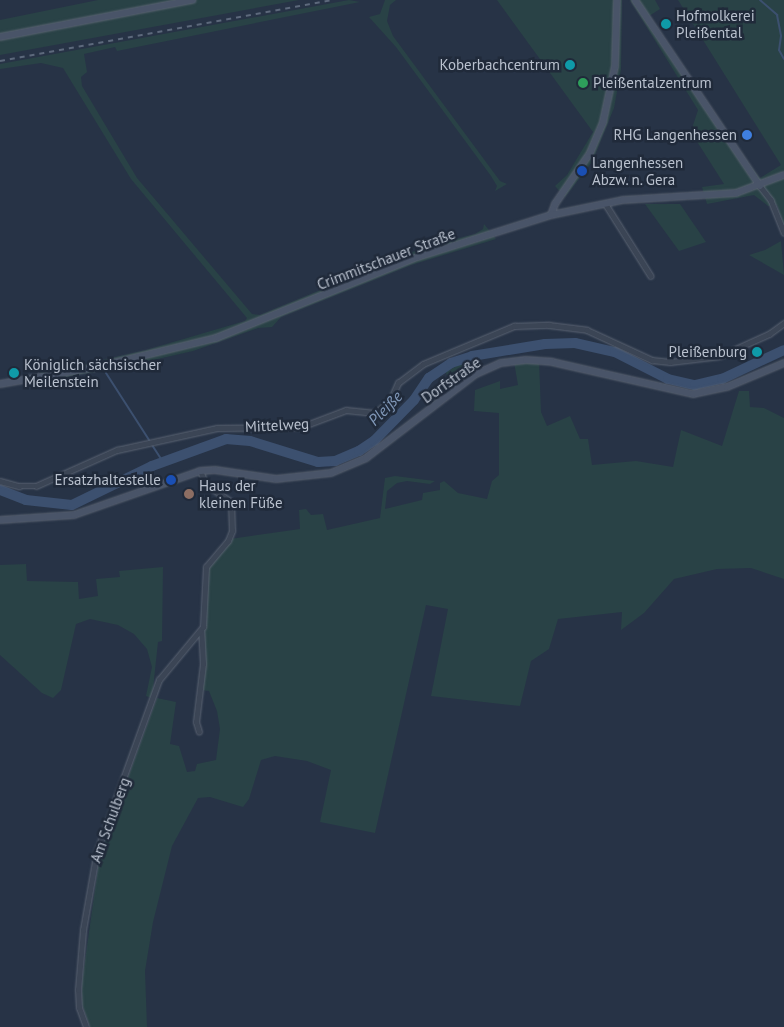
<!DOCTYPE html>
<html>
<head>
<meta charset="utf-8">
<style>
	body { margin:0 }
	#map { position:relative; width:784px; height:1027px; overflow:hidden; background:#273346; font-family:"PT Sans",sans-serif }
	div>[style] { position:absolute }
	.green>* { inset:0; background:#294246 }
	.stream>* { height:2px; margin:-1px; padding:0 1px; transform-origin:1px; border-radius:1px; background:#3c506f }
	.river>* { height:10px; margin:-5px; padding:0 5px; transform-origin:5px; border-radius:5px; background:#3c506f }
	.roads { filter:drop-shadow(0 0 1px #5a6372) drop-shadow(0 0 1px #5a6372) }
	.street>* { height:4.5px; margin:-2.25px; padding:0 2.25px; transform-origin:2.25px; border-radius:2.25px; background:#3b4555 }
	.secondary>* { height:6px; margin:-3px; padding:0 3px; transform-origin:3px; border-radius:3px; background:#495468 }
	.rail>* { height:2px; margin-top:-1px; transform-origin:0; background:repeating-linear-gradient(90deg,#5d697c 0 5px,transparent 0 10px) }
	.dots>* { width:14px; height:14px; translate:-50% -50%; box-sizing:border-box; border:2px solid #202a3a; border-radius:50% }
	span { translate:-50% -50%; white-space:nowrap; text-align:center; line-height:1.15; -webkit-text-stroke:5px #202a3a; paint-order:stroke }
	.poi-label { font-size:15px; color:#b9c1ce }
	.left { translate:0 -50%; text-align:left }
	.right { translate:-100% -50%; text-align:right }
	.street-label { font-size:15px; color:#b9c1ce }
	.water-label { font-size:16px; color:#7f96b6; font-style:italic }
</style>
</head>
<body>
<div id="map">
	<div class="green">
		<div style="clip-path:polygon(98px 0,299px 0,0 55px,0 20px)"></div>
		<div style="clip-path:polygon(349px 0,360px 2px,117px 51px,115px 47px,84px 54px,87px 72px,81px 77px,82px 86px,137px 178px,252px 314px,260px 315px,425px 247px,475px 234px,483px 229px,484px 224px,496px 239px,411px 265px,281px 317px,272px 327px,258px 328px,193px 351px,114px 369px,46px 380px,36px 367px,72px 367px,146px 350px,245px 321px,247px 318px,131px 179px,63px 68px,41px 63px,0 69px,0 64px)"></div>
		<div style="clip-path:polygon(385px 0,396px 0,390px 5px,387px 21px,393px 36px,500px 181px,507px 184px,495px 191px,497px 186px,491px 176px,396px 47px,369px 17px,380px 14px)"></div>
		<div style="clip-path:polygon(497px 0,622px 0,621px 70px,614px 108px,592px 162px,565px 197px,555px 186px,567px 175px,593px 132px)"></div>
		<div style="clip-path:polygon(630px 0,655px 0,660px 9px,646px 18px,704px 106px,760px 178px,781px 165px,678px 0,784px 0,784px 228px,777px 205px,768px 206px,754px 195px,707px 204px,702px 187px,724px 184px,696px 140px,693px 125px,698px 110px)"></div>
		<div style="clip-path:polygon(645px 204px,680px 204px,706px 242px,679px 251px)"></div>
		<div style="clip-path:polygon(781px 241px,784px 275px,749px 255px,765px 250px)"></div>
		<div style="clip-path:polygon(467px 360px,473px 372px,450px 390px,446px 372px)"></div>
		<div style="clip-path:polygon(539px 360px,541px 412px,547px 426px,570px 416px,580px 439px,588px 439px,592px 465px,636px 461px,673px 467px,681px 430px,722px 446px,739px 391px,749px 391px,750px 407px,764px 408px,784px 418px,784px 579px,751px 568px,717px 569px,674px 579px,644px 613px,621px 630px,622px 612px,558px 619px,549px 649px,531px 661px,520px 706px,431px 696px,448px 609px,426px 605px,375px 833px,320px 822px,331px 770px,307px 761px,275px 756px,261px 760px,249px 799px,243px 807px,210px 797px,198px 798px,172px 846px,153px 922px,145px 971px,147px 1027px,90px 1027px,82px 1004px,82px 982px,100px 854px,157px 698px,176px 702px,170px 744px,179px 746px,187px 772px,195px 771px,197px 764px,216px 760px,220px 729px,217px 711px,209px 691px,201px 690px,206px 568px,230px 539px,300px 529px,299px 510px,306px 509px,311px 515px,323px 514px,327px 530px,380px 518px,385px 478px,395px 476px,435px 481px,430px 484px,407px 481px,397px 483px,387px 491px,385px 509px,422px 500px,423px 493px,440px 490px,440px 483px,444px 481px,458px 493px,487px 499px,492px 481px,499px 475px,499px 413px,474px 411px,475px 390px,500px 381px,500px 389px,518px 385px,514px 362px)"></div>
		<div style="clip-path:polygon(26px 564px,27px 581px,78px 582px,79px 599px,98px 596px,96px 579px,120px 577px,119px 571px,163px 567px,162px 641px,158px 642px,152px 698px,146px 696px,152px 667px,147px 649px,134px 634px,118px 625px,90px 619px,76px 624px,61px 690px,53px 698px,42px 693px,0 655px,0 565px)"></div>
	</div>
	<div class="stream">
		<div style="left:760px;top:0;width:23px;rotate:41deg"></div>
		<div style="left:777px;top:15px;width:21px;rotate:79deg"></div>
		<div style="left:781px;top:36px;width:14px;rotate:98deg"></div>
		<div style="left:779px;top:50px;width:10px;rotate:61deg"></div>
		<div style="left:106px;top:373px;width:80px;rotate:57.3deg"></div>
		<div style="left:152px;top:445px;width:20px;rotate:57deg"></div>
	</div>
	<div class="river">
		<div style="left:0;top:490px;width:28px;rotate:21deg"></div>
		<div style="left:26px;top:500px;width:46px;rotate:6.2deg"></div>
		<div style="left:72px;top:505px;width:89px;rotate:-26deg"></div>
		<div style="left:152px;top:466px;width:79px;rotate:-20deg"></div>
		<div style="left:226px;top:439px;width:24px;rotate:5deg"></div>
		<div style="left:250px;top:441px;width:71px;rotate:17.2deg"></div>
		<div style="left:318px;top:462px;width:17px;rotate:-3deg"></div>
		<div style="left:335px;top:461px;width:26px;rotate:-23deg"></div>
		<div style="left:359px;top:451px;width:18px;rotate:-34deg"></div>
		<div style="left:374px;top:441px;width:57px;rotate:-45.7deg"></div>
		<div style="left:414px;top:400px;width:27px;rotate:-56deg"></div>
		<div style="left:429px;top:378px;width:27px;rotate:-34deg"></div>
		<div style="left:451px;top:363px;width:22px;rotate:-18deg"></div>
		<div style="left:472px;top:356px;width:74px;rotate:-9.3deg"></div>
		<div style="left:545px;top:344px;width:30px;rotate:-2deg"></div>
		<div style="left:575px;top:343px;width:41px;rotate:12.7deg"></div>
		<div style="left:615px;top:352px;width:59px;rotate:27deg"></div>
		<div style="left:668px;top:379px;width:28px;rotate:13deg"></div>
		<div style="left:695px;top:385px;width:28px;rotate:-13deg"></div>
		<div style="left:722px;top:379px;width:68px;rotate:-25.1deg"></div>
	</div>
	<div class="roads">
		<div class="street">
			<div style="left:760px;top:186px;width:18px;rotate:52deg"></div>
			<div style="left:771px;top:200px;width:35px;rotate:68deg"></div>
			<div style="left:605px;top:203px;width:86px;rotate:57.8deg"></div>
			<div style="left:0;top:481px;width:20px;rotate:15deg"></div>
			<div style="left:19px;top:486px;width:17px"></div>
			<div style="left:36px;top:486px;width:89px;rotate:-24deg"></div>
			<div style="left:117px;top:450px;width:102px;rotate:-12.4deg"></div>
			<div style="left:217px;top:428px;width:84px;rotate:-0.7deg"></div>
			<div style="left:301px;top:427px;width:48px;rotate:-20.7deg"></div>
			<div style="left:346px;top:410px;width:29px;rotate:6deg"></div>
			<div style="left:375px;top:413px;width:19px;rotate:-39deg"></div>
			<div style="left:390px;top:401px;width:20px;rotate:-66deg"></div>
			<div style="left:398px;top:383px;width:31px;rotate:-37deg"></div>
			<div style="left:423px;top:364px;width:99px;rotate:-22.7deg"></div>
			<div style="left:514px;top:326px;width:35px;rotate:-2deg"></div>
			<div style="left:549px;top:325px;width:38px;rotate:7deg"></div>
			<div style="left:587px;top:330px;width:72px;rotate:24.8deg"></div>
			<div style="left:652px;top:360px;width:18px;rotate:6deg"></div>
			<div style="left:670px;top:362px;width:50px;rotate:-6.8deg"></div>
			<div style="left:720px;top:356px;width:54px;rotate:-24.2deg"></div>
			<div style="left:769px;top:334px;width:19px;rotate:-36deg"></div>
			<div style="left:199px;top:732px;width:10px;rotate:-107deg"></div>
			<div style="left:196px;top:722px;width:58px;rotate:-83.1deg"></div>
			<div style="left:203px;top:664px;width:33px;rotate:-93deg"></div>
			<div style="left:86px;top:1027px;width:20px;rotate:-110deg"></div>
			<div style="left:79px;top:1008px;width:18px;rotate:-93deg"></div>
			<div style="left:78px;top:990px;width:60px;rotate:-85.2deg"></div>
			<div style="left:83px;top:930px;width:80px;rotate:-80deg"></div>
			<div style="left:97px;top:851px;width:182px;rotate:-70.1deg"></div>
			<div style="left:159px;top:680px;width:69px;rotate:-50.3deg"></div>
			<div style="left:203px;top:627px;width:60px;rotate:-87.1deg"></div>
			<div style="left:206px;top:567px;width:34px;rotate:-50deg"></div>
			<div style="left:228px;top:541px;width:11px;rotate:-68deg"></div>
			<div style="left:232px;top:531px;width:29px;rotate:-92deg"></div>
			<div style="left:231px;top:502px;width:30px;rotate:-146deg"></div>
			<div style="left:206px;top:485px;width:15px;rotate:-113deg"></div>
		</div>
		<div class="secondary">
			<div style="left:635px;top:0;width:224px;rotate:56.1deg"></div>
			<div style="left:0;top:37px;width:196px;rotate:-10.9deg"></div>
			<div style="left:551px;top:215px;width:12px;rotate:-70deg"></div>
			<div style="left:555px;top:204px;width:62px;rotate:-55.5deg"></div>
			<div style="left:590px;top:153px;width:34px;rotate:-67deg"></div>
			<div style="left:603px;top:122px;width:57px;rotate:-77.9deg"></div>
			<div style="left:615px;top:66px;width:66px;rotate:-88.3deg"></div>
			<div style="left:0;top:384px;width:93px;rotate:-9.9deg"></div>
			<div style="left:92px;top:368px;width:128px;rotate:-13.6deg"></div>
			<div style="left:216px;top:338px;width:218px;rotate:-21.9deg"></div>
			<div style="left:418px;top:257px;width:139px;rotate:-17.5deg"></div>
			<div style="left:551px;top:215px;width:74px;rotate:-11.8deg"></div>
			<div style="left:623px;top:200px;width:113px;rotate:-3.5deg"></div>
			<div style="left:736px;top:193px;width:51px;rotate:-20.6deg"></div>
			<div style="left:0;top:520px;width:74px;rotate:-3.9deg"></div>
			<div style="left:74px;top:515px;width:133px;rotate:-19.2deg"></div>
			<div style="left:200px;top:471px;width:15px;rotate:-4deg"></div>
			<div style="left:215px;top:470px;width:62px;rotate:8.4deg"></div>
			<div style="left:276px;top:479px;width:55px;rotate:-6.2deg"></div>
			<div style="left:331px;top:473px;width:38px;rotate:-23deg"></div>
			<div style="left:366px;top:458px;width:138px;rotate:-37.4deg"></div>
			<div style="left:476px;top:374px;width:27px;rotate:-24deg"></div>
			<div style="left:501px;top:363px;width:25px;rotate:-7deg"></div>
			<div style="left:526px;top:360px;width:26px;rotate:4deg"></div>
			<div style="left:552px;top:362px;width:145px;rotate:12.8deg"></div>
			<div style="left:693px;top:394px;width:35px;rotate:-12deg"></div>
			<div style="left:727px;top:387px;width:62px;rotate:-22.8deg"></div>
		</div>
	</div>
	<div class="rail">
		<div style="left:0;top:61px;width:339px;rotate:-10.4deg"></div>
	</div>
	<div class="dots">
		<div style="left:666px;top:24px;background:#0f9aa8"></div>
		<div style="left:570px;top:65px;background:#0f9aa8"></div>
		<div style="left:583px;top:83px;background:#2e9e5b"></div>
		<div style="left:747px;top:135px;background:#3f7fe0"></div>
		<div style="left:582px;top:171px;background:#1a4fb4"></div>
		<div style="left:757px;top:352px;background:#0f9aa8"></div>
		<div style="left:14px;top:373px;background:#0f9aa8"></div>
		<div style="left:171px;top:480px;background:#1a4fb4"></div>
		<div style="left:189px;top:494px;background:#8d6e63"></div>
	</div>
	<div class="poi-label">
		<span class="left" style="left:676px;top:24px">Hofmolkerei<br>Pleißental</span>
		<span class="right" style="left:560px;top:65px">Koberbachcentrum</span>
		<span class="left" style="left:593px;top:83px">Pleißentalzentrum</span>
		<span class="right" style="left:737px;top:135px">RHG Langenhessen</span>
		<span class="left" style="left:592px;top:171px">Langenhessen<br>Abzw. n. Gera</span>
		<span class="right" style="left:747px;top:352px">Pleißenburg</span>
		<span class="left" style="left:24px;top:373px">Königlich sächsischer<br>Meilenstein</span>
		<span class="right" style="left:161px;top:480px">Ersatzhaltestelle</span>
		<span class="left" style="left:199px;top:494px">Haus der<br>kleinen Füße</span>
	</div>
	<div class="street-label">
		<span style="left:386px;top:259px;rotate:-21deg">Crimmitschauer Straße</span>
		<span style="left:451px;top:380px;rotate:-35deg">Dorfstraße</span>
		<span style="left:277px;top:425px;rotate:-3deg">Mittelweg</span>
		<span style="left:110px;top:820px;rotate:-70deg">Am Schulberg</span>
	</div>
	<div class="water-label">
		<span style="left:385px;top:408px;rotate:-46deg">Pleiße</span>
	</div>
</div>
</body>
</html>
